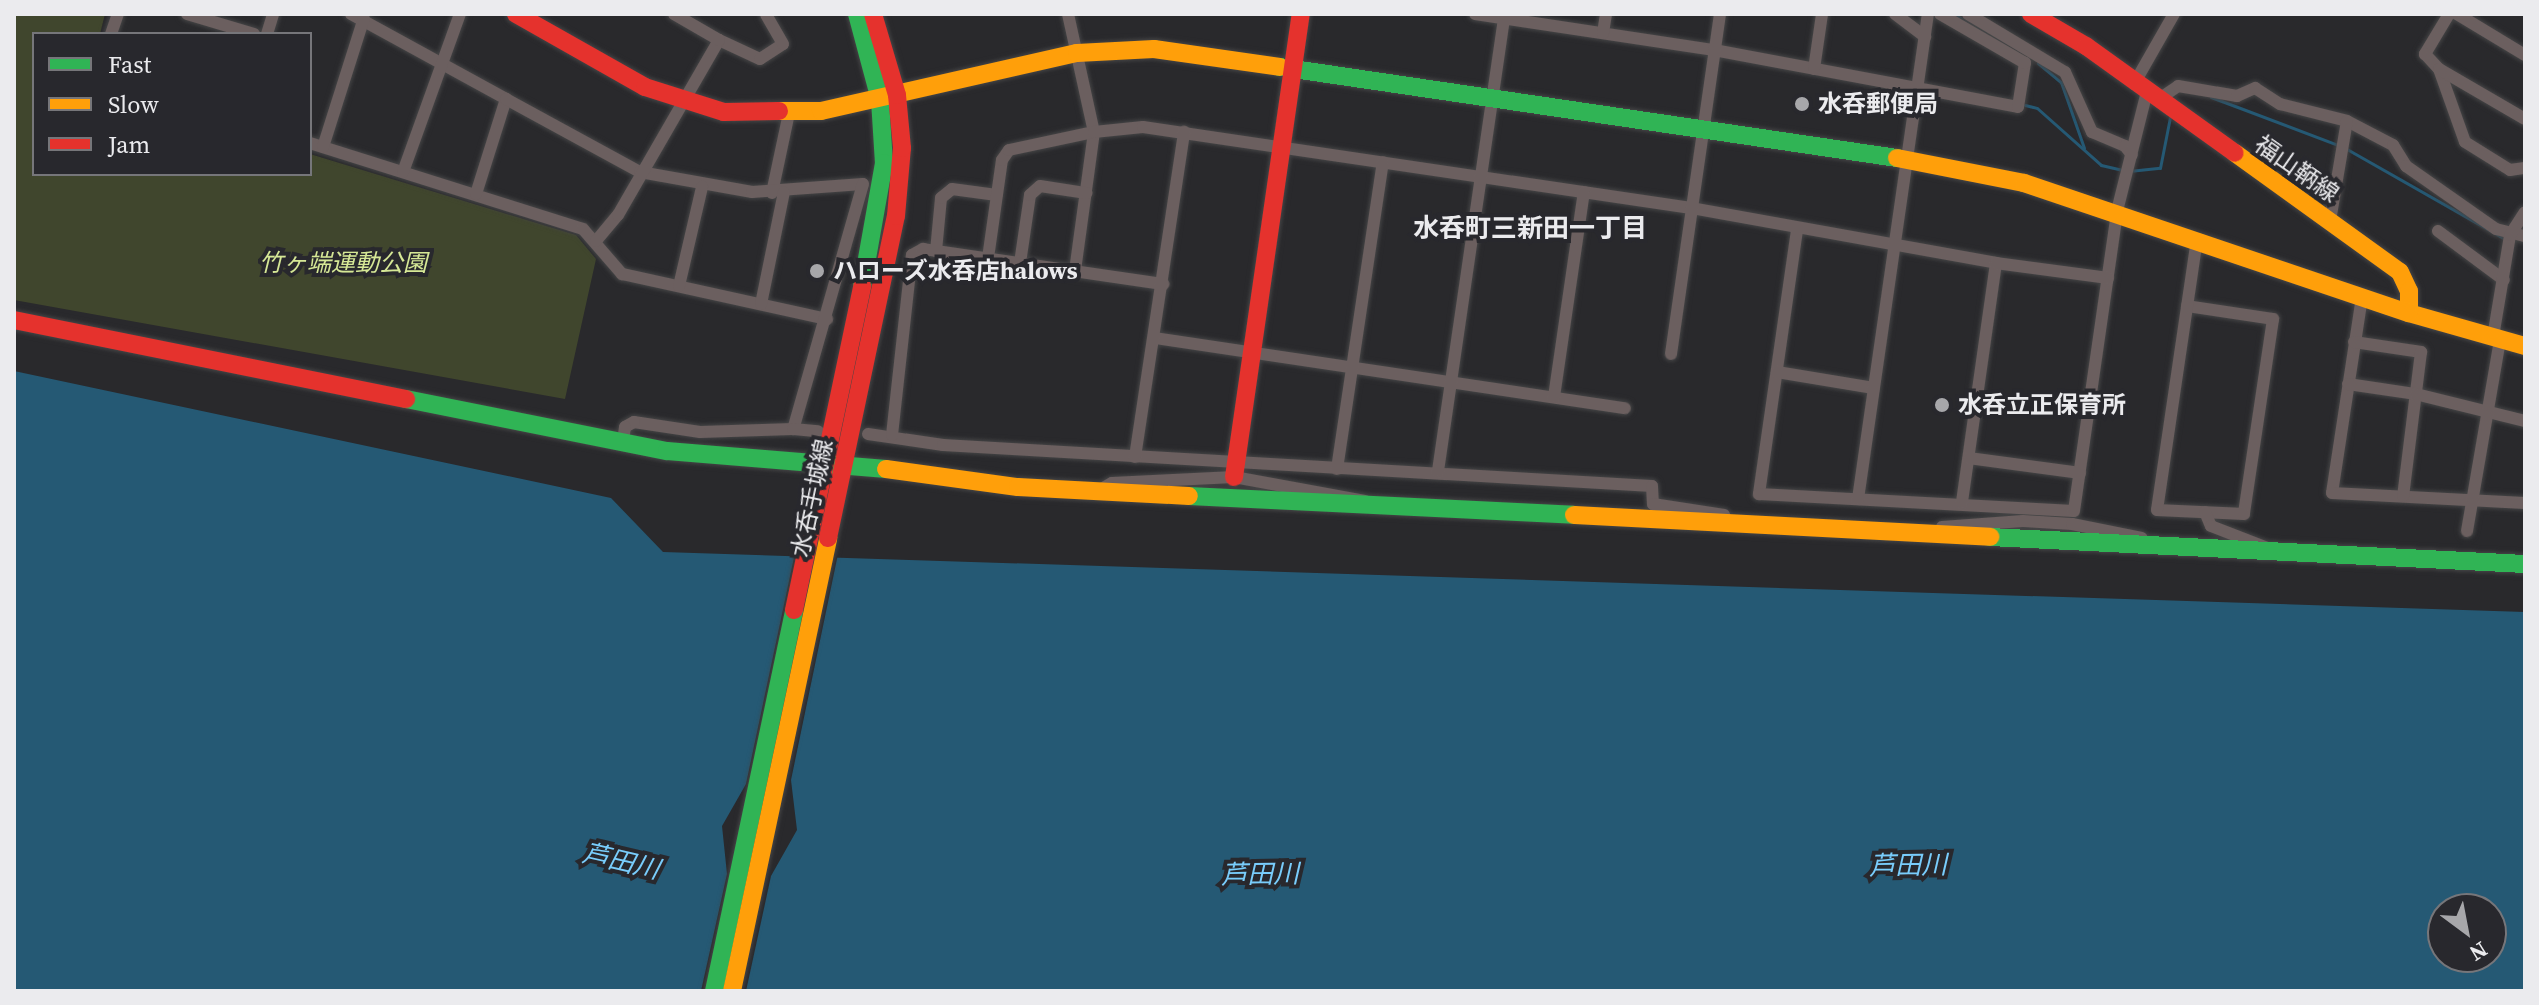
<!DOCTYPE html>
<html>
<head>
<meta charset="utf-8">
<style>
	body { margin:0 }
	#map { position:relative; width:2539px; height:1005px; overflow:hidden; background:#29292c; font-family:"Source Serif 4","Noto Sans JP",serif }
	div>[style] { position:absolute }
	.green>* { inset:0; background:#40462d }
	.water>* { inset:0; background:#255974 }
	.pier>* { inset:0; background:#29292c }
	.stream>* { height:3px; margin:-1.5px; padding:0 1.5px; transform-origin:1.5px; border-radius:1.5px; background:#255974 }
	.roads { filter:drop-shadow(0 0 2px #454546) drop-shadow(0 0 2px #454546) }
	.street>* { height:12px; margin:-6px; padding:0 6px; transform-origin:6px; border-radius:6px; background:#6b5f5f }
	.fast>* { height:18px; margin:-9px; padding:0 9px; transform-origin:9px; border-radius:9px; background:#30b455 }
	.slow>* { height:18px; margin:-9px; padding:0 9px; transform-origin:9px; border-radius:9px; background:#ff9f0a }
	.jam>* { height:18px; margin:-9px; padding:0 9px; transform-origin:9px; border-radius:9px; background:#e5322d }
	.dots>* { width:22px; height:22px; translate:-50% -50%; box-sizing:border-box; border:4px solid #28282d; border-radius:50% }
	span { translate:-50% -50%; white-space:nowrap; text-align:center; line-height:1.15; -webkit-text-stroke:8px #28282d; paint-order:stroke }
	.poi-label { font-size:24px; color:#ebebee; font-weight:700 }
	.left { translate:0 -50%; text-align:left }
	.street-label { font-size:24px; color:#ebebee }
	.park-label { font-size:24px; color:#d6e896; font-style:italic }
	.neighbourhood-label { font-size:26px; color:#ebebee; font-weight:700 }
	.water-label { font-size:26px; color:#79cdfc; font-style:italic }
	.frame { position:absolute; inset:0; border:16px solid #ebebee; pointer-events:none }
	.legend { position:absolute; left:32px; top:32px; width:280px; height:144px; box-sizing:border-box; background:#28282d; border:2px solid #76767a; margin:0; padding:10px 14px; list-style:none; font-size:24px; color:#ebebee }
	.legend li { display:flex; align-items:center; gap:16px; height:40px }
	.legend b { width:40px; border:2px solid #76767a }
	.north { position:absolute; left:2427px; top:893px; width:80px; height:80px; box-sizing:border-box; background:#28282d; border:2px solid #76767a; border-radius:50%; rotate:148deg; font-size:22px; font-weight:700; line-height:32px; text-align:center; color:#ebebee }
	.north::after { content:''; display:block; margin:auto; width:28px; height:36px; background:#a7a7aa; clip-path:polygon(50% 0,100% 100%,50% 72%,0 100%) }
</style>
</head>
<body>
<div id="map">
	<div class="green">
		<div style="clip-path:polygon(14px 14px,105px 14px,100px 34px,34px 34px,34px 174px,310px 174px,310px 154px,576px 235px,596px 259px,565px 399px,14px 300px)"></div>
	</div>
	<div class="water">
		<div style="clip-path:polygon(evenodd,14px 371px,611px 498px,663px 552px,2525px 612px,2525px 991px,14px 991px,14px 371px,2443px 909px,2491px 909px,2491px 957px,2443px 957px,2443px 909px)"></div>
	</div>
	<div class="pier">
		<div style="clip-path:polygon(795px 553px,838px 554px,791px 780px,797px 830px,771px 876px,746px 991px,701px 991px,727px 874px,722px 826px,746px 784px)"></div>
	</div>
	<div class="stream">
		<div style="left:483px;top:14px;width:3px"></div>
		<div style="left:1953px;top:14px;width:54px;rotate:29deg"></div>
		<div style="left:2038px;top:63px;width:30px;rotate:40deg"></div>
		<div style="left:2061px;top:82px;width:70px;rotate:70.8deg"></div>
		<div style="left:2211px;top:97px;width:136px;rotate:20.7deg"></div>
		<div style="left:2025px;top:105px;width:12px;rotate:14deg"></div>
		<div style="left:2037px;top:108px;width:86px;rotate:41.7deg"></div>
		<div style="left:2101px;top:165px;width:22px;rotate:13deg"></div>
		<div style="left:2345px;top:148px;width:184px;rotate:29.6deg"></div>
		<div style="left:2129px;top:171px;width:31px;rotate:-6deg"></div>
		<div style="left:2160px;top:168px;width:52px;rotate:-78.9deg"></div>
	</div>
	<div class="roads">
		<div class="street">
			<div style="left:187px;top:14px;width:70px;rotate:16.6deg"></div>
			<div style="left:351px;top:14px;width:177px;rotate:28.7deg"></div>
			<div style="left:1068px;top:14px;width:121px;rotate:77.6deg"></div>
			<div style="left:1094px;top:132px;width:140px;rotate:97.8deg"></div>
			<div style="left:1475px;top:14px;width:242px;rotate:8.6deg"></div>
			<div style="left:1714px;top:50px;width:309px;rotate:10.6deg"></div>
			<div style="left:2018px;top:107px;width:45px;rotate:-81deg"></div>
			<div style="left:2025px;top:63px;width:98px;rotate:-150deg"></div>
			<div style="left:1895px;top:14px;width:38px;rotate:37deg"></div>
			<div style="left:1968px;top:14px;width:113px;rotate:30.9deg"></div>
			<div style="left:2065px;top:72px;width:66px;rotate:65.8deg"></div>
			<div style="left:2092px;top:132px;width:36px;rotate:23deg"></div>
			<div style="left:2125px;top:146px;width:11px;rotate:52deg"></div>
			<div style="left:2449px;top:14px;width:47px;rotate:121deg"></div>
			<div style="left:2425px;top:54px;width:21px;rotate:47deg"></div>
			<div style="left:2439px;top:69px;width:77px;rotate:70.4deg"></div>
			<div style="left:2465px;top:142px;width:53px;rotate:31.9deg"></div>
			<div style="left:2510px;top:170px;width:15px;rotate:-8deg"></div>
			<div style="left:2457px;top:14px;width:79px;rotate:31.1deg"></div>
			<div style="left:1603px;top:33px;width:19px;rotate:-81deg"></div>
			<div style="left:111px;top:34px;width:21px;rotate:-71deg"></div>
			<div style="left:267px;top:34px;width:21px;rotate:-73deg"></div>
			<div style="left:719px;top:40px;width:45px;rotate:24.9deg"></div>
			<div style="left:760px;top:59px;width:27px;rotate:-33deg"></div>
			<div style="left:783px;top:44px;width:34px;rotate:-120deg"></div>
			<div style="left:1814px;top:69px;width:56px;rotate:-81.7deg"></div>
			<div style="left:2439px;top:69px;width:99px;rotate:30.2deg"></div>
			<div style="left:2134px;top:84px;width:81px;rotate:-60.3deg"></div>
			<div style="left:2159px;top:99px;width:23px;rotate:-34deg"></div>
			<div style="left:2178px;top:86px;width:60px;rotate:9.6deg"></div>
			<div style="left:2237px;top:96px;width:20px;rotate:-24deg"></div>
			<div style="left:2255px;top:88px;width:30px;rotate:33deg"></div>
			<div style="left:2280px;top:104px;width:69px;rotate:14.2deg"></div>
			<div style="left:2347px;top:121px;width:52px;rotate:27.6deg"></div>
			<div style="left:2393px;top:145px;width:25px;rotate:58deg"></div>
			<div style="left:2406px;top:166px;width:110px;rotate:35deg"></div>
			<div style="left:2496px;top:229px;width:30px;rotate:14deg"></div>
			<div style="left:310px;top:143px;width:286px;rotate:17.5deg"></div>
			<div style="left:583px;top:229px;width:60px;rotate:49.1deg"></div>
			<div style="left:622px;top:274px;width:210px;rotate:12.4deg"></div>
			<div style="left:323px;top:147px;width:135px;rotate:-72.4deg"></div>
			<div style="left:403px;top:172px;width:168px;rotate:-70.2deg"></div>
			<div style="left:772px;top:193px;width:82px;rotate:-78deg"></div>
			<div style="left:476px;top:194px;width:100px;rotate:-72.5deg"></div>
			<div style="left:506px;top:99px;width:153px;rotate:28.6deg"></div>
			<div style="left:640px;top:172px;width:114px;rotate:10.1deg"></div>
			<div style="left:752px;top:192px;width:111px;rotate:-4.1deg"></div>
			<div style="left:863px;top:184px;width:255px;rotate:105.9deg"></div>
			<div style="left:793px;top:429px;width:93px;rotate:178.2deg"></div>
			<div style="left:700px;top:432px;width:67px;rotate:-171.4deg"></div>
			<div style="left:634px;top:422px;width:10px;rotate:151deg"></div>
			<div style="left:625px;top:427px;width:14px;rotate:98deg"></div>
			<div style="left:2330px;top:221px;width:101px;rotate:-80.4deg"></div>
			<div style="left:1797px;top:230px;width:267px;rotate:98.2deg"></div>
			<div style="left:1759px;top:494px;width:315px;rotate:3.1deg"></div>
			<div style="left:2074px;top:511px;width:303px;rotate:-81.8deg"></div>
			<div style="left:2117px;top:211px;width:123px;rotate:-75.9deg"></div>
			<div style="left:2438px;top:231px;width:82px;rotate:36.6deg"></div>
			<div style="left:596px;top:241px;width:34px;rotate:-50deg"></div>
			<div style="left:618px;top:215px;width:202px;rotate:-60deg"></div>
			<div style="left:719px;top:40px;width:52px;rotate:-150deg"></div>
			<div style="left:936px;top:251px;width:53px;rotate:-84.6deg"></div>
			<div style="left:941px;top:198px;width:14px;rotate:-39deg"></div>
			<div style="left:952px;top:189px;width:45px;rotate:7.6deg"></div>
			<div style="left:988px;top:258px;width:99px;rotate:-81.9deg"></div>
			<div style="left:1002px;top:160px;width:12px;rotate:-55deg"></div>
			<div style="left:1009px;top:150px;width:87px;rotate:-12deg"></div>
			<div style="left:1094px;top:132px;width:49px;rotate:-5.8deg"></div>
			<div style="left:1143px;top:127px;width:554px;rotate:8.41deg"></div>
			<div style="left:1691px;top:208px;width:310px;rotate:10.2deg"></div>
			<div style="left:1996px;top:263px;width:242px;rotate:98.1deg"></div>
			<div style="left:1020px;top:263px;width:69px;rotate:-81.6deg"></div>
			<div style="left:1030px;top:195px;width:13px;rotate:-42deg"></div>
			<div style="left:1040px;top:186px;width:47px;rotate:8.7deg"></div>
			<div style="left:1996px;top:263px;width:113px;rotate:7.6deg"></div>
			<div style="left:679px;top:286px;width:102px;rotate:-76.9deg"></div>
			<div style="left:2362px;top:297px;width:198px;rotate:98.7deg"></div>
			<div style="left:2332px;top:493px;width:193px;rotate:3deg"></div>
			<div style="left:761px;top:304px;width:114px;rotate:-78.4deg"></div>
			<div style="left:2187px;top:306px;width:87px;rotate:8.6deg"></div>
			<div style="left:2273px;top:319px;width:197px;rotate:98.5deg"></div>
			<div style="left:2244px;top:514px;width:87px;rotate:-177.4deg"></div>
			<div style="left:2157px;top:510px;width:274px;rotate:-81.6deg"></div>
			<div style="left:2493px;top:337px;width:103px;rotate:-80.5deg"></div>
			<div style="left:2510px;top:235px;width:27px;rotate:-57deg"></div>
			<div style="left:1155px;top:338px;width:475px;rotate:8.5deg"></div>
			<div style="left:2354px;top:342px;width:68px;rotate:8.5deg"></div>
			<div style="left:2421px;top:352px;width:145px;rotate:97.1deg"></div>
			<div style="left:1671px;top:354px;width:344px;rotate:-81.8deg"></div>
			<div style="left:1777px;top:372px;width:98px;rotate:9.4deg"></div>
			<div style="left:2348px;top:384px;width:69px;rotate:8.4deg"></div>
			<div style="left:2416px;top:394px;width:112px;rotate:13.9deg"></div>
			<div style="left:1554px;top:397px;width:207px;rotate:-81.7deg"></div>
			<div style="left:793px;top:429px;width:25px;rotate:5deg"></div>
			<div style="left:868px;top:434px;width:76px;rotate:8.3deg"></div>
			<div style="left:943px;top:445px;width:710px;rotate:3.31deg"></div>
			<div style="left:1652px;top:486px;width:18px;rotate:87deg"></div>
			<div style="left:1653px;top:504px;width:72px;rotate:8.8deg"></div>
			<div style="left:892px;top:435px;width:181px;rotate:-83.7deg"></div>
			<div style="left:912px;top:255px;width:13px;rotate:-29deg"></div>
			<div style="left:923px;top:249px;width:243px;rotate:8.3deg"></div>
			<div style="left:1135px;top:457px;width:329px;rotate:-81.4deg"></div>
			<div style="left:1969px;top:458px;width:112px;rotate:7.7deg"></div>
			<div style="left:1337px;top:469px;width:310px;rotate:-81.5deg"></div>
			<div style="left:1438px;top:471px;width:462px;rotate:-81.7deg"></div>
			<div style="left:1098px;top:491px;width:16px;rotate:-30deg"></div>
			<div style="left:1112px;top:483px;width:122px;rotate:-2.8deg"></div>
			<div style="left:1234px;top:477px;width:133px;rotate:10.4deg"></div>
			<div style="left:1858px;top:499px;width:490px;rotate:-81.8deg"></div>
			<div style="left:2205px;top:512px;width:15px;rotate:67deg"></div>
			<div style="left:2211px;top:526px;width:63px;rotate:21.3deg"></div>
			<div style="left:1942px;top:527px;width:81px;rotate:-4.2deg"></div>
			<div style="left:2023px;top:521px;width:49px;rotate:3.5deg"></div>
			<div style="left:2072px;top:524px;width:71px;rotate:11.3deg"></div>
			<div style="left:2467px;top:531px;width:195px;rotate:-80.2deg"></div>
		</div>
		<div class="fast">
			<div style="left:857px;top:14px;width:89px;rotate:75deg"></div>
			<div style="left:880px;top:100px;width:63px;rotate:86.4deg"></div>
			<div style="left:884px;top:163px;width:125px;rotate:100.1deg"></div>
			<div style="left:1280px;top:67px;width:624px;rotate:8.39deg"></div>
			<div style="left:406px;top:399px;width:266px;rotate:11.3deg"></div>
			<div style="left:667px;top:451px;width:220px;rotate:4.7deg"></div>
			<div style="left:1189px;top:496px;width:385px;rotate:2.8deg"></div>
			<div style="left:1990px;top:537px;width:536px;rotate:2.89deg"></div>
			<div style="left:714px;top:991px;width:389px;rotate:-78.1deg"></div>
		</div>
		<div class="slow">
			<div style="left:779px;top:111px;width:42px"></div>
			<div style="left:821px;top:111px;width:262px;rotate:-12.8deg"></div>
			<div style="left:1077px;top:53px;width:77px;rotate:-3deg"></div>
			<div style="left:1154px;top:49px;width:127px;rotate:8.1deg"></div>
			<div style="left:2235px;top:153px;width:203px;rotate:35.8deg"></div>
			<div style="left:2400px;top:272px;width:21px;rotate:65deg"></div>
			<div style="left:2409px;top:291px;width:22px;rotate:90deg"></div>
			<div style="left:2409px;top:313px;width:121px;rotate:15.9deg"></div>
			<div style="left:1897px;top:158px;width:129px;rotate:11.1deg"></div>
			<div style="left:2024px;top:183px;width:406px;rotate:18.7deg"></div>
			<div style="left:886px;top:469px;width:133px;rotate:7.8deg"></div>
			<div style="left:1018px;top:487px;width:171px;rotate:3deg"></div>
			<div style="left:1574px;top:515px;width:417px;rotate:3deg"></div>
			<div style="left:732px;top:991px;width:463px;rotate:-78deg"></div>
		</div>
		<div class="jam">
			<div style="left:516px;top:14px;width:148px;rotate:29.5deg"></div>
			<div style="left:645px;top:87px;width:83px;rotate:17.6deg"></div>
			<div style="left:724px;top:112px;width:55px;rotate:-1deg"></div>
			<div style="left:2031px;top:14px;width:64px;rotate:30.2deg"></div>
			<div style="left:2086px;top:46px;width:183px;rotate:35.7deg"></div>
			<div style="left:14px;top:320px;width:400px;rotate:11.4deg"></div>
			<div style="left:1234px;top:477px;width:468px;rotate:-81.8deg"></div>
			<div style="left:828px;top:538px;width:329px;rotate:-78.1deg"></div>
			<div style="left:896px;top:216px;width:68px;rotate:-85deg"></div>
			<div style="left:902px;top:148px;width:53px;rotate:-95.4deg"></div>
			<div style="left:897px;top:95px;width:84px;rotate:-106.5deg"></div>
			<div style="left:794px;top:610px;width:331px;rotate:-78.1deg"></div>
		</div>
	</div>
	<div class="dots">
		<div style="left:1802px;top:104px;background:#a7a7aa"></div>
		<div style="left:817px;top:271px;background:#a7a7aa"></div>
		<div style="left:1942px;top:405px;background:#a7a7aa"></div>
	</div>
	<div class="poi-label">
		<span class="left" style="left:1818px;top:104px">水呑郵便局</span>
		<span class="left" style="left:833px;top:271px">ハローズ水呑店halows</span>
		<span class="left" style="left:1958px;top:405px">水呑立正保育所</span>
	</div>
	<div class="street-label">
		<span style="left:2297px;top:169px;rotate:35deg">福山鞆線</span>
		<span style="left:812px;top:498px;rotate:-78deg">水呑手城線</span>
	</div>
	<div class="park-label">
		<span style="left:343px;top:263px">竹ヶ端運動公園</span>
	</div>
	<div class="neighbourhood-label">
		<span style="left:1530px;top:229px">水呑町三新田一丁目</span>
	</div>
	<div class="water-label">
		<span style="left:621px;top:862px;rotate:13deg">芦田川</span>
		<span style="left:1908px;top:866px;rotate:-1deg">芦田川</span>
		<span style="left:1260px;top:875px;rotate:-1deg">芦田川</span>
	</div>
	<div class="frame"></div>
	<ul class="legend">
	<li><b style="height:10px;background:#30b455"></b>Fast</li>
	<li><b style="height:10px;background:#ff9f0a"></b>Slow</li>
	<li><b style="height:10px;background:#e5322d"></b>Jam</li>
	</ul>
	<div class="north">N</div>
</div>
</body>
</html>
